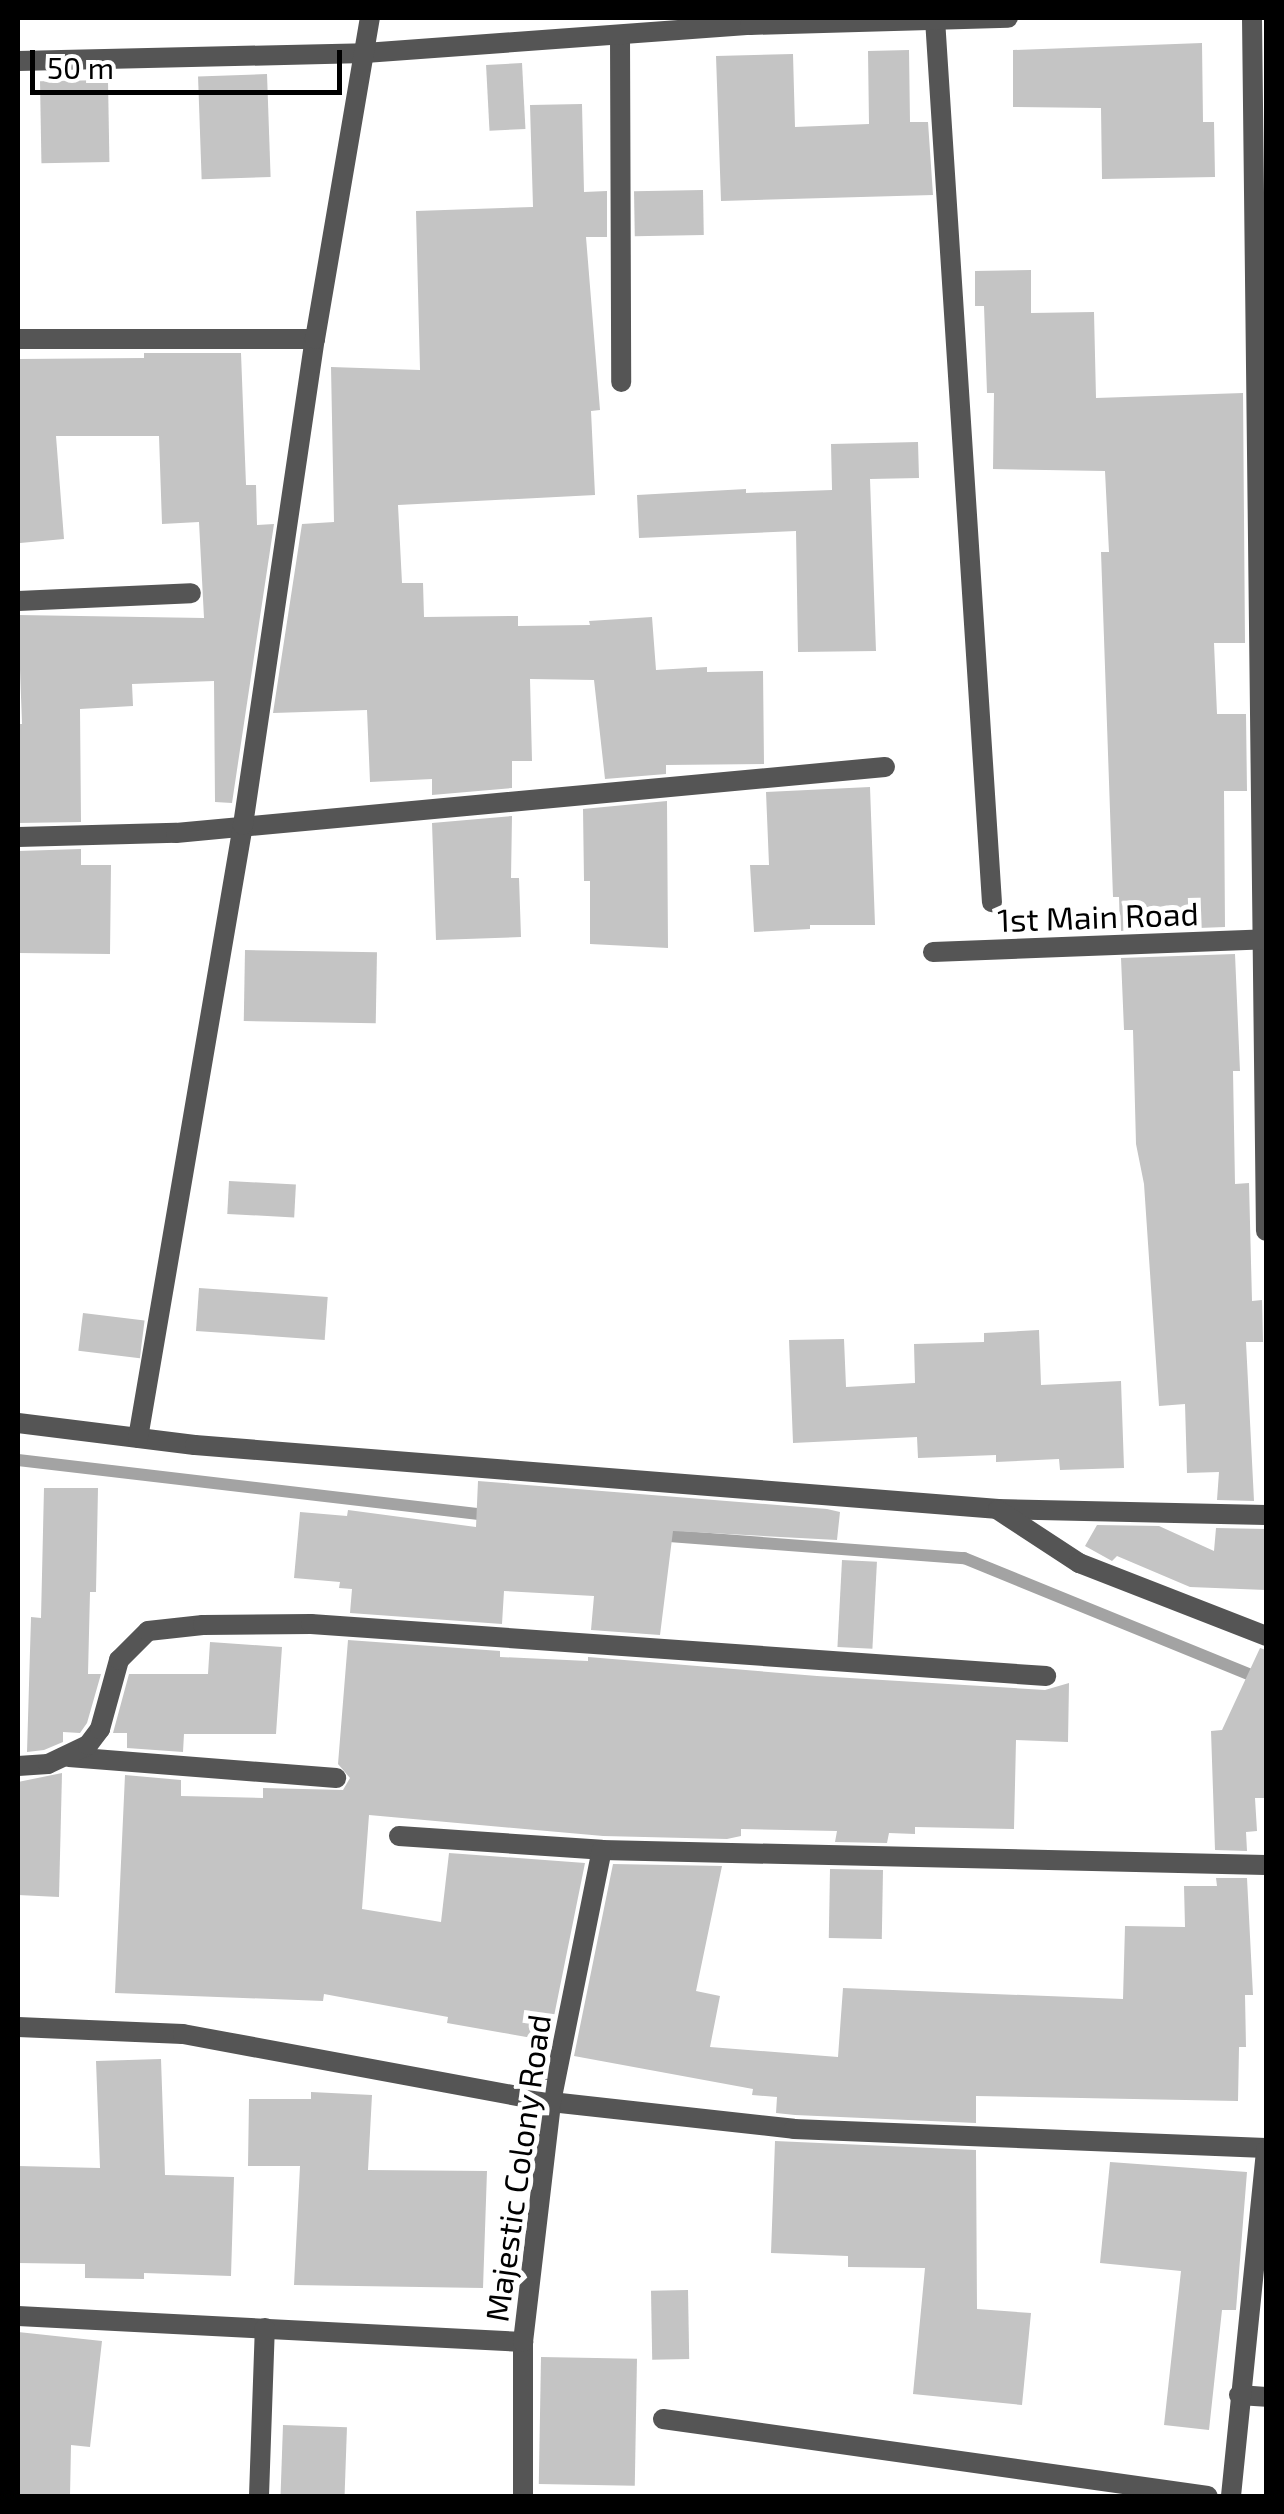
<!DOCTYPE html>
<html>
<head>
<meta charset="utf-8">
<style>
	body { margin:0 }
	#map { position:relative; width:1284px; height:2514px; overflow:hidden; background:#fff; font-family:"Exo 2",sans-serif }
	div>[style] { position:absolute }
	.stream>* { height:12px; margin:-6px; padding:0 6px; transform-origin:6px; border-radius:6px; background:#a3a3a3 }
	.building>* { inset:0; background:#c4c4c4; transform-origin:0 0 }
	.minor>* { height:20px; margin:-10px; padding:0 10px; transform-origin:10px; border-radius:10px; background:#555 }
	span { translate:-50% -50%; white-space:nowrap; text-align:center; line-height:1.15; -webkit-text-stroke:10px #fff; paint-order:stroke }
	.street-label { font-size:32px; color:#000 }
	.frame { position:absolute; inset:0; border:20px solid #000; pointer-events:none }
	.scale { position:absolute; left:30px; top:50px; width:312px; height:45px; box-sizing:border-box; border:5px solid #000; border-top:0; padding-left:12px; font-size:30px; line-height:35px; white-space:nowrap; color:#000; -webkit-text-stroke:8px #fff; paint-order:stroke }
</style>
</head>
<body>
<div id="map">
	<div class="stream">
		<div style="left:18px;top:1460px;width:477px;rotate:6.7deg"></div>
		<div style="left:656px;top:1535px;width:309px;rotate:4.3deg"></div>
		<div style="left:964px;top:1558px;width:326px;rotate:22.2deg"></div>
	</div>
	<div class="building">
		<div style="clip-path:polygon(1202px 43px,1203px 122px,1214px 122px,1215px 177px,1102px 179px,1101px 108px,1013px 107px,1013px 50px)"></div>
		<div style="clip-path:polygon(909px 50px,910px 122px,928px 122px,933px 195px,721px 201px,716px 56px,793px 54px,795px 127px,869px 124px,868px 51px)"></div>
		<div style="left:522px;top:63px;width:66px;height:36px;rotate:87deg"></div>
		<div style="left:267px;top:74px;width:103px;height:69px;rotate:88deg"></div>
		<div style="left:108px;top:80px;width:82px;height:68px;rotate:89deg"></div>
		<div style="clip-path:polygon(582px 104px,584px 192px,607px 191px,607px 237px,586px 237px,600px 410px,591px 411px,595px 495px,398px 505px,402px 583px,423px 583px,424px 617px,518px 616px,518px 626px,590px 625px,589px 621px,652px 617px,656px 670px,707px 667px,707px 672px,763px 671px,764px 764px,666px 765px,666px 774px,605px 779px,594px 680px,530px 679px,532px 761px,512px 761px,512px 788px,432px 795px,432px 779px,370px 782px,367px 710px,273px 713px,302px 524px,334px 522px,331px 367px,420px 370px,416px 211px,533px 207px,530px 105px)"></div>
		<div style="left:703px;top:190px;width:45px;height:69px;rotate:89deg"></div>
		<div style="clip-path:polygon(1031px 270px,1031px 313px,1094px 312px,1096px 398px,1243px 393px,1245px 643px,1214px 643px,1217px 714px,1246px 714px,1247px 791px,1224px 791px,1225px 927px,1120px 931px,1119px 897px,1113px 897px,1101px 552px,1109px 552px,1105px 471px,993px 469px,994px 393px,987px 393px,984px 306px,975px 306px,975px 271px)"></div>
		<div style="clip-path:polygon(144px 353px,241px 353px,246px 485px,256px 485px,257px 525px,274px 524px,232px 803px,215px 802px,214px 681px,132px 684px,133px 706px,80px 709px,81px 822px,18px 823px,18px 724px,22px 724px,18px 615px,204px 618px,199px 522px,162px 524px,159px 436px,56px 436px,64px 539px,20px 543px,18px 359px,144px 358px)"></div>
		<div style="clip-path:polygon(918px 442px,919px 478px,870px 479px,876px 651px,798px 652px,796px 531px,639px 538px,637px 495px,746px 489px,746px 493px,832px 490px,831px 444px)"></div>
		<div style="clip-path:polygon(870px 787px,875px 925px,810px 925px,810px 929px,754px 932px,750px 865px,769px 865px,766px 792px)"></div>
		<div style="clip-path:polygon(667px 801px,668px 948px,590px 944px,590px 881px,584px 881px,583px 809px)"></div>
		<div style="clip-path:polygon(512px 816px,511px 878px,519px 878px,521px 937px,436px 940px,432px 823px)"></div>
		<div style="clip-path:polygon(81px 849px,81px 865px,111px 865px,110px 954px,18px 953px,18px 851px)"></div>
		<div style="left:245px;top:950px;width:132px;height:71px;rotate:1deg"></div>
		<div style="clip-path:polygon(1235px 954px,1240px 1071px,1233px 1071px,1235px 1184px,1249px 1183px,1252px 1301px,1262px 1300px,1263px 1342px,1246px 1342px,1254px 1501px,1217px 1500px,1219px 1472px,1187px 1473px,1185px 1404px,1159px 1406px,1144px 1184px,1136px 1144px,1133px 1030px,1124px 1030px,1121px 958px)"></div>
		<div style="left:229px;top:1181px;width:67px;height:33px;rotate:3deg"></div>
		<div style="left:199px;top:1288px;width:129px;height:43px;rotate:4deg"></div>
		<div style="left:83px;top:1313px;width:62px;height:38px;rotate:7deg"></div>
		<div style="clip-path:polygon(1039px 1330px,1041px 1385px,1121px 1381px,1124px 1468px,1060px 1470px,1059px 1459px,996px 1462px,996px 1455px,918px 1458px,917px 1437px,793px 1443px,789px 1340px,844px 1339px,846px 1387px,915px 1383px,914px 1344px,984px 1342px,984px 1333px)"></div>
		<div style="clip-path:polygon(478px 1481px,827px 1509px,840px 1512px,837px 1540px,673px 1531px,660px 1635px,591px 1630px,594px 1596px,504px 1591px,502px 1624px,350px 1613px,352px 1589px,339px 1588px,340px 1582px,294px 1578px,300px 1512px,347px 1516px,348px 1510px,476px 1527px)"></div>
		<div style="clip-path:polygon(44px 1488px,98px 1488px,96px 1592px,90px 1592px,88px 1674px,101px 1674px,87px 1723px,80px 1733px,63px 1732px,63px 1742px,44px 1750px,27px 1752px,31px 1617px,41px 1618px)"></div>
		<div style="clip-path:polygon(1097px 1525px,1159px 1526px,1214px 1551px,1216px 1528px,1266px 1529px,1266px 1590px,1190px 1587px,1117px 1556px,1112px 1561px,1085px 1546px)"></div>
		<div style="left:842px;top:1560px;width:35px;height:87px;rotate:3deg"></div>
		<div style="clip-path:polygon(348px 1640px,500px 1651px,500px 1657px,588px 1661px,588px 1657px,817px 1676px,1045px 1690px,1069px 1683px,1068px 1742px,1016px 1740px,1014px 1829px,915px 1827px,915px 1834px,889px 1833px,887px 1843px,835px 1842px,837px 1831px,741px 1829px,741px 1836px,727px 1839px,603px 1836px,369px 1815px,362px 1909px,441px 1922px,449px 1853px,585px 1863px,549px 2041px,447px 2023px,448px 2017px,324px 1994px,323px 2001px,115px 1993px,125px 1775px,181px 1780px,181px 1796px,263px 1798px,263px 1788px,343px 1790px,350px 1778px,338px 1764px)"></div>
		<div style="clip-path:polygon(210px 1642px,282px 1647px,276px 1734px,184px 1734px,183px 1752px,127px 1748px,127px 1733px,113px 1733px,129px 1674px,208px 1674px)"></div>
		<div style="clip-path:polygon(1260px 1648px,1266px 1650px,1266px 1798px,1255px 1798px,1257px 1831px,1246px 1832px,1247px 1851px,1215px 1850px,1211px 1731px,1222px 1730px)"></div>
		<div style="clip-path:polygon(62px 1773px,59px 1897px,18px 1895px,18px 1782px)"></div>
		<div style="clip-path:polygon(613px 1864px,722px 1866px,696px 1991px,720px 1996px,710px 2047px,838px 2057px,843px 1988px,1123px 1999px,1125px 1926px,1185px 1927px,1184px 1886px,1217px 1886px,1216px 1878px,1247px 1878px,1253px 1995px,1245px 1995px,1246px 2047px,1239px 2047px,1238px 2101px,976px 2096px,976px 2123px,795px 2115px,776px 2113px,777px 2097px,752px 2095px,753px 2089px,574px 2056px)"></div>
		<div style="left:830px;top:1869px;width:53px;height:69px;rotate:1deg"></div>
		<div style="clip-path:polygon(161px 2059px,165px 2175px,234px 2177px,231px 2276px,144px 2273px,144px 2279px,85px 2278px,85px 2264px,18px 2263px,18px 2166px,100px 2168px,96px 2061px)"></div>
		<div style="clip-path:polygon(311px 2092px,372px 2095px,368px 2170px,487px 2171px,483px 2288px,294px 2285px,300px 2166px,248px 2166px,249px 2099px,311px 2099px)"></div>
		<div style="clip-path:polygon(775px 2141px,976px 2150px,977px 2309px,1031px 2313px,1022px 2405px,913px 2394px,925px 2268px,848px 2267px,848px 2256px,771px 2253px)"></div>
		<div style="clip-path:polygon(1110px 2162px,1247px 2172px,1236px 2310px,1222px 2310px,1209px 2430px,1164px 2425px,1181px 2271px,1100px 2263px)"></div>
		<div style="left:688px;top:2290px;width:69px;height:37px;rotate:89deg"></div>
		<div style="clip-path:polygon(18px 2332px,102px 2341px,90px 2447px,71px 2445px,70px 2496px,18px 2496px)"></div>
		<div style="left:541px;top:2357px;width:96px;height:127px;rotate:1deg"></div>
		<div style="left:283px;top:2425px;width:64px;height:71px;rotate:2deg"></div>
	</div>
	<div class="minor">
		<div style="left:1252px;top:18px;width:1213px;rotate:89.34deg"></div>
		<div style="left:935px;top:19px;width:885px;rotate:86.31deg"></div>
		<div style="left:620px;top:35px;width:347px;rotate:89.8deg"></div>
		<div style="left:18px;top:61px;width:347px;rotate:-1.3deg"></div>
		<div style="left:365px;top:53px;width:386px;rotate:-4.2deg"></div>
		<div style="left:750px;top:25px;width:258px;rotate:-1.6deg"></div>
		<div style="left:18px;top:339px;width:297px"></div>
		<div style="left:18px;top:601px;width:173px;rotate:-2.6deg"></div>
		<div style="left:18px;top:837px;width:158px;rotate:-1.5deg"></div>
		<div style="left:176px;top:833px;width:712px;rotate:-5.32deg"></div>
		<div style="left:933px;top:952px;width:333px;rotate:-2.2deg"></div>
		<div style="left:18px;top:1423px;width:178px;rotate:7.1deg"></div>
		<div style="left:195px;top:1445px;width:806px;rotate:4.56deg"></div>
		<div style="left:998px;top:1509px;width:268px;rotate:1.3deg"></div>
		<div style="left:138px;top:1438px;width:622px;rotate:-80.28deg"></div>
		<div style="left:243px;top:825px;width:491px;rotate:-81.6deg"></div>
		<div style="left:315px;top:339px;width:326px;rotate:-80.3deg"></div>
		<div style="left:998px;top:1510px;width:97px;rotate:33.2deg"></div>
		<div style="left:1079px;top:1563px;width:201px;rotate:21.3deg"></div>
		<div style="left:69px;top:1757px;width:268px;rotate:4.5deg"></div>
		<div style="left:18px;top:1766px;width:30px;rotate:-4deg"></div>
		<div style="left:48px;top:1764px;width:44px;rotate:-25.4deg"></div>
		<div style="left:88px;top:1745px;width:20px;rotate:-53deg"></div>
		<div style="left:100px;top:1729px;width:72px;rotate:-74.6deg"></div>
		<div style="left:119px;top:1660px;width:41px;rotate:-45deg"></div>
		<div style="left:148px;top:1631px;width:55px;rotate:-6.2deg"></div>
		<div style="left:203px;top:1625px;width:108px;rotate:-0.5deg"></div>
		<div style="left:311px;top:1624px;width:737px;rotate:4.05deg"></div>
		<div style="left:399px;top:1836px;width:203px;rotate:3.9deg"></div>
		<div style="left:602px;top:1850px;width:664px;rotate:1.29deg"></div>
		<div style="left:18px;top:2027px;width:165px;rotate:2.4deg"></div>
		<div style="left:183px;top:2034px;width:374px;rotate:10.5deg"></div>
		<div style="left:551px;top:2102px;width:244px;rotate:6.3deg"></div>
		<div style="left:794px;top:2129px;width:472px;rotate:2.3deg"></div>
		<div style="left:18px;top:2316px;width:506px;rotate:2.95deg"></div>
		<div style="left:1239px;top:2395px;width:27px;rotate:4deg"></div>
		<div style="left:663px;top:2419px;width:550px;rotate:8.04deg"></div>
		<div style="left:259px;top:2496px;width:168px;rotate:-88deg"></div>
		<div style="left:523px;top:2496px;width:154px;rotate:-90deg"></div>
		<div style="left:523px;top:2342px;width:242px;rotate:-83.3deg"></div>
		<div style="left:551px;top:2102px;width:257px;rotate:-78.6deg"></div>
		<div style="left:1231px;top:2496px;width:347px;rotate:-84.2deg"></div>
	</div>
	<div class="street-label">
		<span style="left:1098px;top:916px;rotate:-2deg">1st Main Road</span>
		<span style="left:517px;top:2168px;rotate:-82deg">Majestic Colony Road</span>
	</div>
	<div class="frame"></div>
	<div class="scale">50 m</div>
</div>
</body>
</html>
